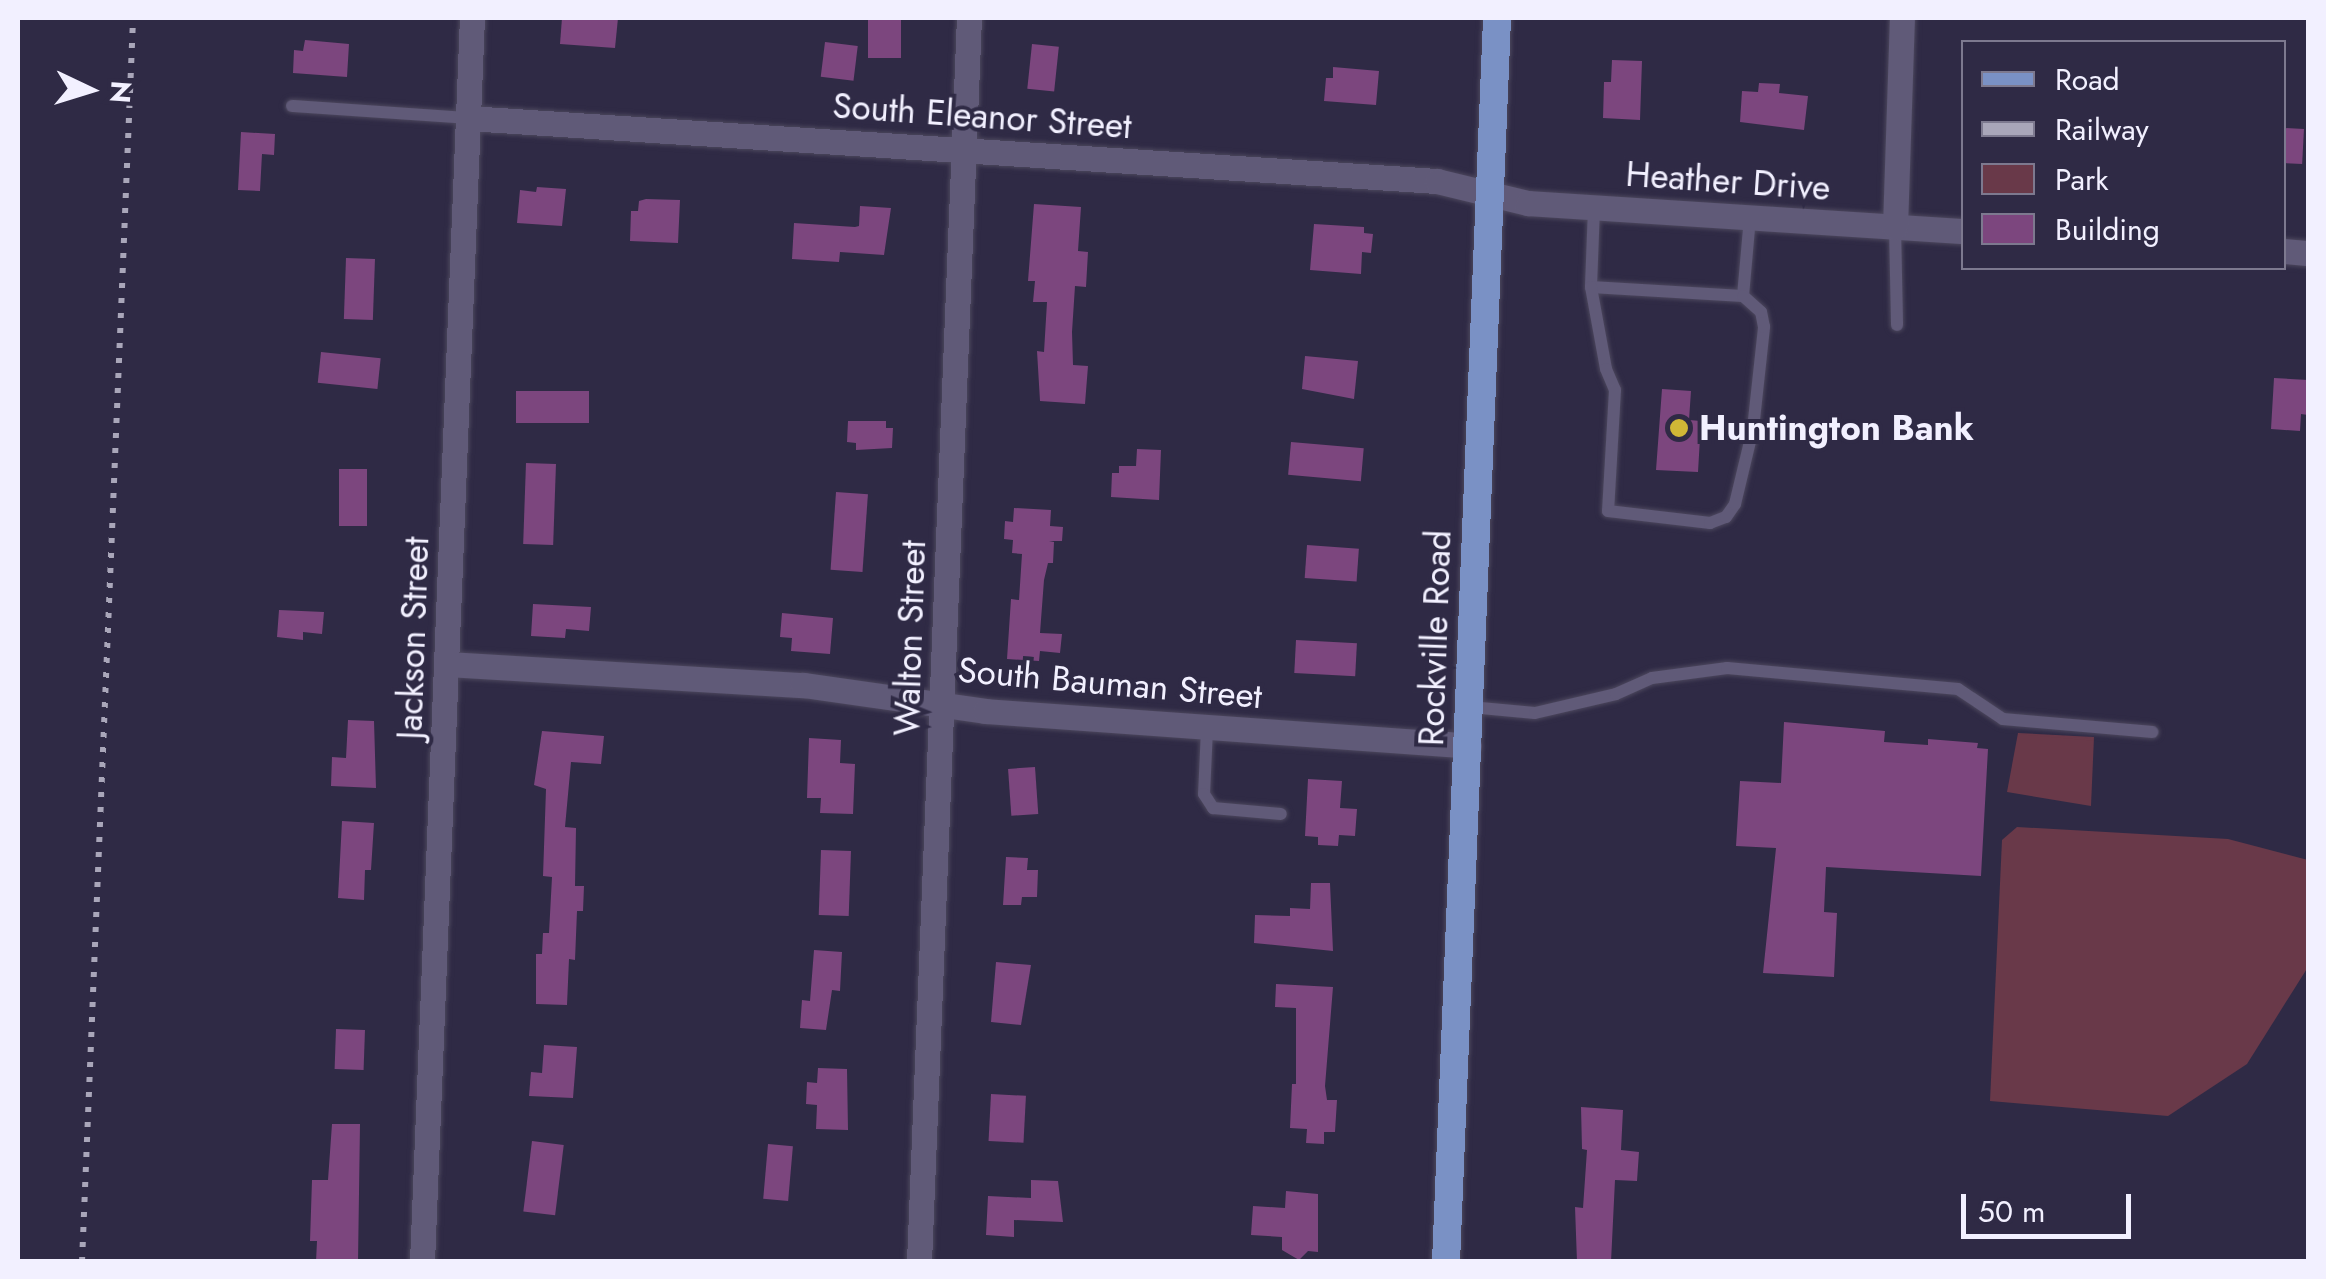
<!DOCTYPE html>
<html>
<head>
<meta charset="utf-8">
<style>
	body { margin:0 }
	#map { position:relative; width:2326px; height:1279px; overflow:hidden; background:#2f2a45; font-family:Jost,sans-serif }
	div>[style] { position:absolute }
	.green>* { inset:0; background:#693949 }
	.building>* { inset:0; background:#7c467e; transform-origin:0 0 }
	.roads { filter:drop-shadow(0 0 2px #4c475d) drop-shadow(0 0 2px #4c475d) }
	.service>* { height:12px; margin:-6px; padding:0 6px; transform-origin:6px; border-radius:6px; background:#605a78 }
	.minor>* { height:25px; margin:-12.5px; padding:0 12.5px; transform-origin:12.5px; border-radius:12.5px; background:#605a78 }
	.primary>* { height:28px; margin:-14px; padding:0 14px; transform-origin:14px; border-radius:14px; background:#7a91c5 }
	.rail>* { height:6px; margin-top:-3px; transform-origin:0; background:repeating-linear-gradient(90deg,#a9a6b9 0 5px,transparent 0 15px) }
	.dots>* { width:28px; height:28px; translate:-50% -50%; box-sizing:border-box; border:5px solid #2f2a45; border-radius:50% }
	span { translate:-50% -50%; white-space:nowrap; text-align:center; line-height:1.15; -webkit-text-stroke:8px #2f2a45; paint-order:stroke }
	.street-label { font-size:35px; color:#f2f0ff }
	.poi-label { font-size:35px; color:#f2f0ff; font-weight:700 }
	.left { translate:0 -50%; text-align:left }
	.frame { position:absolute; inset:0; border:20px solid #f2f0ff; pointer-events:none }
	.legend { position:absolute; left:1961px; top:40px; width:325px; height:230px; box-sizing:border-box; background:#2f2a45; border:2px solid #7d798f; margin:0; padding:12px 18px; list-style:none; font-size:30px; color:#f2f0ff }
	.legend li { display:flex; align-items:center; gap:20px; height:50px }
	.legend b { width:50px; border:2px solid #7d798f }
	.north { position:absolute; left:40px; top:40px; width:100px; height:100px; -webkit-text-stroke:8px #2f2a45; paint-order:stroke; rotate:94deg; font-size:28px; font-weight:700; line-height:40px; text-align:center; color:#f2f0ff }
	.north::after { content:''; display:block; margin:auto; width:35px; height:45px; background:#f2f0ff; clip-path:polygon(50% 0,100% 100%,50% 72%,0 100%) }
	.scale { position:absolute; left:1961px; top:1194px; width:170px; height:45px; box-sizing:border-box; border:5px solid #f2f0ff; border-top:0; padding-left:12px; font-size:30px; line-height:35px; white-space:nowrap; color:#f2f0ff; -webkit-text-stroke:8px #2f2a45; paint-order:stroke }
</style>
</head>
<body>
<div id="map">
	<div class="green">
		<div style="clip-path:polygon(2018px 733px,2094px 737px,2091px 806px,2007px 792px)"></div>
		<div style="clip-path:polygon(2017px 827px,2228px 839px,2308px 860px,2308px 967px,2247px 1064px,2168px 1116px,1990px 1101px,2002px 840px)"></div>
	</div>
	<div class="building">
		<div style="clip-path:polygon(562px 18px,618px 18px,615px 48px,560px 44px)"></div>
		<div style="left:868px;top:18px;width:33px;height:40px"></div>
		<div style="clip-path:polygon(305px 40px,349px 44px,347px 77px,293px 73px,294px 50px,303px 51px)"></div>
		<div style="left:825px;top:42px;width:33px;height:35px;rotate:7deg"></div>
		<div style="left:1032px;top:44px;width:27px;height:45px;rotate:6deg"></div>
		<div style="clip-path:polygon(1612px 60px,1642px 61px,1640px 120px,1603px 118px,1604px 82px,1611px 82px)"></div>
		<div style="clip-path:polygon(1333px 67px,1379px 71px,1376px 105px,1324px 101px,1326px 78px,1333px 78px)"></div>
		<div style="clip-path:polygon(1759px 83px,1780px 84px,1779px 93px,1808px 96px,1804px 130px,1740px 122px,1742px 91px,1758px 92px)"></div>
		<div style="left:2284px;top:128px;width:20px;height:35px;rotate:3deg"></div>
		<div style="clip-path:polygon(241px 132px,275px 134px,274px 155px,262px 154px,260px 191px,238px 190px)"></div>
		<div style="clip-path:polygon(537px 187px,566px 189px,562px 226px,517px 223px,520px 190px,536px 192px)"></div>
		<div style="clip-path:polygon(646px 199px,680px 200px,678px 243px,630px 241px,631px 211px,638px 211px,639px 201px)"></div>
		<div style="clip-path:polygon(1034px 204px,1081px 207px,1078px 251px,1088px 252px,1086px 287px,1075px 286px,1072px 332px,1073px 365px,1088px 366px,1085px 404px,1040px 401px,1037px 351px,1044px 352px,1047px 302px,1033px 302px,1035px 281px,1028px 281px)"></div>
		<div style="clip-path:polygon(860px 206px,891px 208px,884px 255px,840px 252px,839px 262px,792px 259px,794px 223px,855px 227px,859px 226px)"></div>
		<div style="clip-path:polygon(1314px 224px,1364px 227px,1364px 233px,1373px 234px,1371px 253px,1362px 252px,1361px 274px,1310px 270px)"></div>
		<div style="left:346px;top:258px;width:29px;height:61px;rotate:2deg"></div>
		<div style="left:321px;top:352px;width:60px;height:31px;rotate:6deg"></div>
		<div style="clip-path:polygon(1305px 356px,1358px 361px,1354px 399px,1302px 389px)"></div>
		<div style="clip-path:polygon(2274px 378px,2308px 380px,2308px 415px,2301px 414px,2300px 431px,2271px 429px)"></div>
		<div style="clip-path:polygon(1662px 389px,1691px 391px,1689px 420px,1701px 421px,1698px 472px,1656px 470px)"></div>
		<div style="left:516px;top:391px;width:73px;height:32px"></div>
		<div style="clip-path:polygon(848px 421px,886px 421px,886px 428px,893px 428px,892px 448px,856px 450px,856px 443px,847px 442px)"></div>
		<div style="left:1291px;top:442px;width:73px;height:33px;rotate:5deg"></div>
		<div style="clip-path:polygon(1137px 449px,1161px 450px,1159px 500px,1111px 497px,1112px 473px,1119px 473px,1119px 466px,1136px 466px)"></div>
		<div style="left:526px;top:463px;width:30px;height:81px;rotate:2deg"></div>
		<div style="left:339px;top:469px;width:28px;height:57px"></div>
		<div style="left:836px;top:492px;width:32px;height:78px;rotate:4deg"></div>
		<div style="clip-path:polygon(1014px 508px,1051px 510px,1050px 526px,1063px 527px,1062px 541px,1049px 541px,1054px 542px,1053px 563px,1048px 563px,1044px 580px,1040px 633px,1062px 634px,1060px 653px,1040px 651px,1039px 661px,1007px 659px,1011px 599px,1019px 600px,1022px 554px,1012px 553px,1013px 540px,1004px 539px,1005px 521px,1013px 522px)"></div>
		<div style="left:1307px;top:545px;width:52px;height:33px;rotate:4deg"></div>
		<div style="clip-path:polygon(533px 604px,591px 607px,589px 631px,566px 629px,565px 638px,531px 636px)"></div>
		<div style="clip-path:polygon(279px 610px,324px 612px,322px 634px,303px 632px,303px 640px,277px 637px)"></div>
		<div style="clip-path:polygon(782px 613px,833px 618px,830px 654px,791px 651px,792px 638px,780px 637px)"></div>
		<div style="left:1296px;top:640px;width:61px;height:33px;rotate:3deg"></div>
		<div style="clip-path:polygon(348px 720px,374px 721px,376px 788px,331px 786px,332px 757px,346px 758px)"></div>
		<div style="clip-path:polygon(1784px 722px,1885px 731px,1884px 742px,1928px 745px,1928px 739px,1978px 743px,1977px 748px,1988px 749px,1981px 876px,1826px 867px,1824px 912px,1837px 913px,1834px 977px,1763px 973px,1776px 848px,1736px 846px,1740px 781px,1781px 783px)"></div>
		<div style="clip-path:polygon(542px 731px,604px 736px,601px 764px,571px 762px,565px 827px,576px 828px,575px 886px,584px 886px,583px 911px,577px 911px,575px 960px,569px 959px,567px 1005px,536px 1004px,536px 954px,542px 954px,543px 933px,549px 933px,552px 877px,543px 876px,546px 789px,534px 785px)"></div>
		<div style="clip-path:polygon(809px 738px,841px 740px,840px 763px,855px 764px,853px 814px,820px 813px,821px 798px,807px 798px)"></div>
		<div style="left:1035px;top:767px;width:47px;height:27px;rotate:86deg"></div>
		<div style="clip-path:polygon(1308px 779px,1342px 781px,1340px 808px,1357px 809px,1355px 836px,1339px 835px,1338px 846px,1318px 845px,1318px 837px,1305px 836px)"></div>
		<div style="clip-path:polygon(342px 821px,374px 823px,371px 870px,365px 870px,364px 900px,338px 898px)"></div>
		<div style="left:821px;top:850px;width:30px;height:65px;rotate:2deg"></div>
		<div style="clip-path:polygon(1006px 857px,1028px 858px,1027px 870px,1038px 870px,1037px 897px,1022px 897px,1021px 905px,1003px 905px)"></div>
		<div style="clip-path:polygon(1311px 883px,1330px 883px,1333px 951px,1254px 943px,1255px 915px,1290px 916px,1290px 908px,1310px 909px)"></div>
		<div style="clip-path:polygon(814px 950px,842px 952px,840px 991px,832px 990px,826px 1030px,800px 1028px,802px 1000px,810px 1001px)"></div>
		<div style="clip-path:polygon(996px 962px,1031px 965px,1021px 1025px,991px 1022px)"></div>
		<div style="clip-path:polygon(1276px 984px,1333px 987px,1325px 1086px,1327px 1100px,1337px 1100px,1335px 1132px,1324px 1132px,1324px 1144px,1306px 1143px,1307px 1129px,1290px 1128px,1292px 1084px,1296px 1084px,1296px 1008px,1275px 1007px)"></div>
		<div style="left:336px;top:1029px;width:29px;height:40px;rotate:2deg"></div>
		<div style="clip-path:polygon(544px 1045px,577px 1047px,573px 1098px,529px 1096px,531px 1072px,542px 1073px)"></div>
		<div style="clip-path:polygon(818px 1068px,847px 1069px,848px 1130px,816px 1129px,817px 1105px,806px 1104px,807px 1082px,817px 1083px)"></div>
		<div style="left:991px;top:1094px;width:35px;height:47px;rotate:3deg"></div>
		<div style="clip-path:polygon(1581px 1107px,1623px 1110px,1621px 1150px,1639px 1152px,1637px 1181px,1615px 1180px,1611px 1262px,1577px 1262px,1575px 1207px,1583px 1208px,1587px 1150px,1582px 1149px)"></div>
		<div style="clip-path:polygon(332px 1124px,360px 1124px,358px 1262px,316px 1262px,317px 1241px,310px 1241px,312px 1180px,328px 1180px)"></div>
		<div style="left:532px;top:1141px;width:32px;height:71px;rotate:7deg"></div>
		<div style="left:768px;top:1144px;width:25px;height:55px;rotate:5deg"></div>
		<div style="clip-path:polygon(1031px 1180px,1058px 1181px,1063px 1222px,1014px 1220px,1014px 1237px,986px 1235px,988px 1196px,1031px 1198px)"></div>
		<div style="clip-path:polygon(1286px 1191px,1318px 1194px,1318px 1252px,1308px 1251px,1299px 1260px,1282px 1250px,1282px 1237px,1251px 1235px,1253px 1206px,1285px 1208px)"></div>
	</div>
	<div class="roads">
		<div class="service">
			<div style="left:292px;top:106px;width:176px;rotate:3.9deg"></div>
			<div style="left:1594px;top:208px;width:79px;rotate:92.2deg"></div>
			<div style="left:1591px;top:287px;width:152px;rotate:3.4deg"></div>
			<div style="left:1743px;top:296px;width:79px;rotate:-84.9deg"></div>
			<div style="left:1895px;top:227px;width:98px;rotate:88.8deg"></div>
			<div style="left:1591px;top:287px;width:83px;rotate:79.6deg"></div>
			<div style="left:1606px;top:369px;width:23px;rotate:67deg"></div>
			<div style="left:1615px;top:390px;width:121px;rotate:93.3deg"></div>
			<div style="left:1608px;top:511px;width:103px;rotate:6.7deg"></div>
			<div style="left:1710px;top:523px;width:17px;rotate:-21deg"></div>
			<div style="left:1726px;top:517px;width:16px;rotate:-55deg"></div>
			<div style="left:1735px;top:504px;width:77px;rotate:-76.5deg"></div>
			<div style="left:1753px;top:429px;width:103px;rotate:-83.8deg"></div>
			<div style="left:1764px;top:327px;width:15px;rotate:-101deg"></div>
			<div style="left:1761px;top:312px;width:24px;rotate:-138deg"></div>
			<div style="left:1470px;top:707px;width:65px;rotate:5.3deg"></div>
			<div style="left:1535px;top:713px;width:83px;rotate:-13.2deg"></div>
			<div style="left:1616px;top:694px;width:39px;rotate:-24deg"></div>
			<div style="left:1652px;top:678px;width:76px;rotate:-7.6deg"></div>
			<div style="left:1727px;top:668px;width:232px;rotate:5.2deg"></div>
			<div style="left:1958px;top:689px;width:54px;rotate:33.7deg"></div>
			<div style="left:2003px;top:719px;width:150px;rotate:5deg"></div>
			<div style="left:1207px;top:729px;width:65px;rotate:92.6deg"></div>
			<div style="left:1204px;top:794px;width:17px;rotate:57deg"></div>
			<div style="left:1213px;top:808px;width:68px;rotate:5deg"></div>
		</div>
		<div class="minor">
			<div style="left:468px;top:118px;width:971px;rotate:3.72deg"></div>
			<div style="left:1437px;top:181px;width:94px;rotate:13.6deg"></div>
			<div style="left:1528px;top:203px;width:437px;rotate:3.7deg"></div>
			<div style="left:1895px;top:227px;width:209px;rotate:-88.1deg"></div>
			<div style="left:2284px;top:251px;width:24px;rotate:5deg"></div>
			<div style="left:447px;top:664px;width:357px;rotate:3.4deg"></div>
			<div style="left:803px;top:685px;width:184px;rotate:8.1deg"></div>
			<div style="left:985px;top:711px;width:485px;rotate:4.1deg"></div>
			<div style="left:422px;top:1262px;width:1245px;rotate:-87.7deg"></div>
			<div style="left:919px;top:1262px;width:1245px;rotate:-87.7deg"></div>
		</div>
		<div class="primary">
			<div style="left:1446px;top:1262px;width:1245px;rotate:-87.65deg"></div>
		</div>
	</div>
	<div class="rail">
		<div style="left:82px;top:1262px;width:1245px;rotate:-87.65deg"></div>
	</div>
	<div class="dots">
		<div style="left:1679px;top:428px;background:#d0b736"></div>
	</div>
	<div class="street-label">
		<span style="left:982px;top:116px;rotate:4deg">South Eleanor Street</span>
		<span style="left:1728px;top:181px;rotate:4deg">Heather Drive</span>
		<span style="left:413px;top:638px;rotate:-88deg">Jackson Street</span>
		<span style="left:910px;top:638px;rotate:-88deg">Walton Street</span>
		<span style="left:1435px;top:638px;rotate:-88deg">Rockville Road</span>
		<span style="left:1110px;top:683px;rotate:5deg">South Bauman Street</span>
	</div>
	<div class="poi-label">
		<span class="left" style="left:1699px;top:428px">Huntington Bank</span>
	</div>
	<div class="frame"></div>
	<ul class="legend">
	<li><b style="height:12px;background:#7a91c5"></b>Road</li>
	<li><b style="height:12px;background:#a9a6b9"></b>Railway</li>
	<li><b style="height:28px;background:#693949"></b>Park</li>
	<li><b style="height:28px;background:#7c467e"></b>Building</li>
	</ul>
	<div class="north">N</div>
	<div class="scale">50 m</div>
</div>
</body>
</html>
